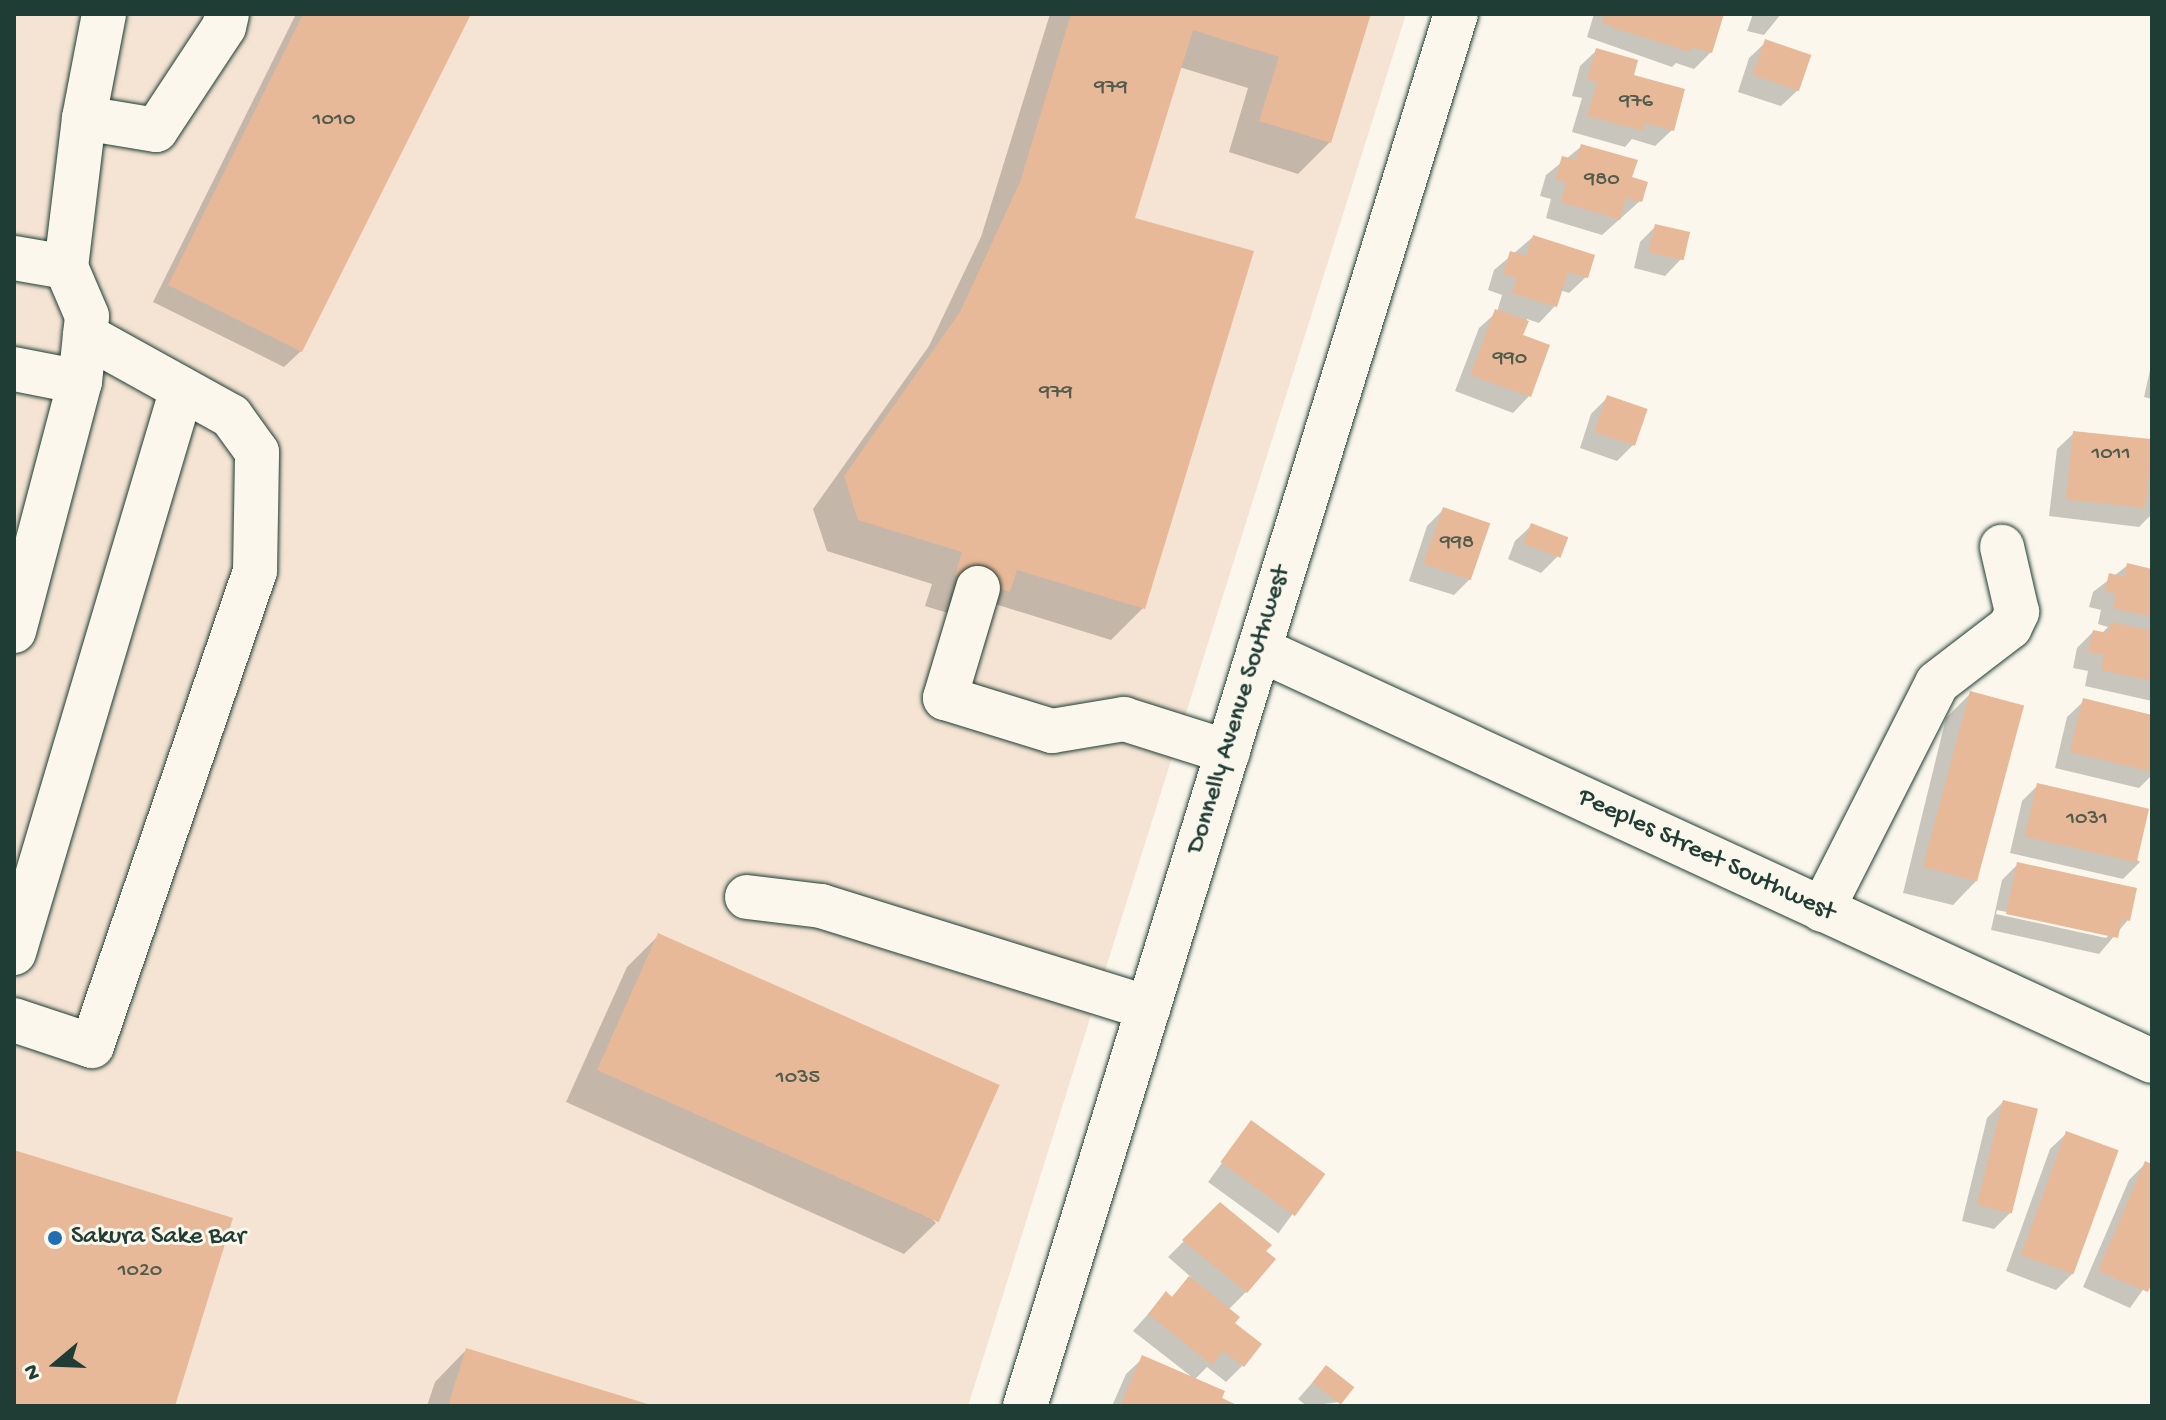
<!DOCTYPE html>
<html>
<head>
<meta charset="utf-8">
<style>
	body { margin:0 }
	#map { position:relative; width:2166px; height:1420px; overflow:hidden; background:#fbf7ec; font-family:"Gochi Hand",sans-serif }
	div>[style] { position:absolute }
	.built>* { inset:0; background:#f5e4d3 }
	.shadow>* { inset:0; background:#0003; transform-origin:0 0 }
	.building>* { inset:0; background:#e8b998; transform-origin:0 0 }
	.roads { filter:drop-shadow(0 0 2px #1f3d34) drop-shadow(0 0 2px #1f3d34) }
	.minor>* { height:44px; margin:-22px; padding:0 22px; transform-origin:22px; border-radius:22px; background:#fbf7ec }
	.dots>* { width:22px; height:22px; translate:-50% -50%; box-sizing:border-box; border:4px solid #fbf7ec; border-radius:50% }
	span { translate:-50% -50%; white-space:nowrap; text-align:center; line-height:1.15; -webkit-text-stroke:6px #fbf7ec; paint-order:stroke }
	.number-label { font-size:22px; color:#515c4d }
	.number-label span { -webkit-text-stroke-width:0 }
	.street-label { font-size:26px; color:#1f3d34 }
	.poi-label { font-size:26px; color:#1f3d34 }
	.left { translate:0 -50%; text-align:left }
	.frame { position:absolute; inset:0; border:16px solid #1f3d34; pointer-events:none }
	.north { position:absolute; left:16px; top:1324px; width:80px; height:80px; -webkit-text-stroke:6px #fbf7ec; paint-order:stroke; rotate:251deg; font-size:22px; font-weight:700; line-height:32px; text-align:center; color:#1f3d34 }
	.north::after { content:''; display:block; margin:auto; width:28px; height:36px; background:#1f3d34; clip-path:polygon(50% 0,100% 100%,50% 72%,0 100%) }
</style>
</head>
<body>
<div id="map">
	<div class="built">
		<div style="clip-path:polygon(14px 14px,1406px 14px,968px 1406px,14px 1406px)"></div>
	</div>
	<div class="shadow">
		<div style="clip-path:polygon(296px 14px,469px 14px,301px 351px,284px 367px,153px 302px)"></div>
		<div style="clip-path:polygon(1050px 14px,1369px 14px,1330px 142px,1298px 174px,1229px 152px,1248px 88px,1179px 67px,1133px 219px,1143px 608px,1111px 640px,995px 604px,977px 622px,925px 606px,932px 584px,827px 551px,813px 509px,929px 346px,981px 237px)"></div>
		<div style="clip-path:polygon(1594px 14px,1722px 14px,1711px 52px,1694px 69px,1676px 63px,1672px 67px,1587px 37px)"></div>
		<div style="clip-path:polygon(1753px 14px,1781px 14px,1764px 35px,1747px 31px)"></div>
		<div style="clip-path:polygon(1766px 42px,1798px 90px,1781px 106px,1738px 92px,1749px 58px)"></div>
		<div style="clip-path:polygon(1597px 50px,1632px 77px,1672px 130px,1655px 146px,1632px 139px,1625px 147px,1572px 132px,1582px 98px,1572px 96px,1580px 66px)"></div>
		<div style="clip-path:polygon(1582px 146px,1629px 178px,1640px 201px,1602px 235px,1546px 218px,1551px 199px,1540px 196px,1546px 175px)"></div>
		<div style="clip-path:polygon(1656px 226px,1681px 259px,1665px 276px,1634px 268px,1640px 242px)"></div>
		<div style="clip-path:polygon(1533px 237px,1586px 277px,1569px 293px,1560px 290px,1555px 306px,1539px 323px,1527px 319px,1521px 336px,1529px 396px,1513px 413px,1455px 391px,1479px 328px,1497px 312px,1502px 295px,1488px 290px,1494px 270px)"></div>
		<div style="clip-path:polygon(2152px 361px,2152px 399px,2144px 397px)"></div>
		<div style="clip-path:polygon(1608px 397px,1634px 444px,1617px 461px,1580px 448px,1591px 414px)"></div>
		<div style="clip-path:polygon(2074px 433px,2152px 442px,2152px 514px,2139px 527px,2049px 516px,2057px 449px)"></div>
		<div style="clip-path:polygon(1444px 509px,1470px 579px,1454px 595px,1409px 581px,1427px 526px)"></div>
		<div style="clip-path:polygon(1532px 525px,1557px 557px,1541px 573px,1508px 559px,1515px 541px)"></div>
		<div style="clip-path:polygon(2128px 565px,2152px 571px,2152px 701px,2085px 686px,2088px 671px,2073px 668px,2077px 648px,2093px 632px,2101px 634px,2108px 627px,2098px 624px,2101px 610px,2089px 607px,2093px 592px)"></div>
		<div style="clip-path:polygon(1971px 693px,1977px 880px,1953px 905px,1903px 893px,1946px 718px)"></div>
		<div style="clip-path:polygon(2084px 701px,2152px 717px,2152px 775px,2139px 788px,2055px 768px,2067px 717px)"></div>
		<div style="clip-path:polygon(2038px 785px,2140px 862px,2123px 879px,2010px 853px,2022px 801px)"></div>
		<div style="clip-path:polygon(evenodd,2018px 864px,2128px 920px,2099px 954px,1991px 930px,2002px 880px,2018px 864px,1997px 910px,2110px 934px,2106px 938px,1996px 914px,1997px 910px)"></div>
		<div style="clip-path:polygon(658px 936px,936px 1223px,904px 1254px,566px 1102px,627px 967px)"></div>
		<div style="clip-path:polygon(2003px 1102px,2010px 1213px,1994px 1229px,1962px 1221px,1987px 1118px)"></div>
		<div style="left:1251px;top:1123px;width:87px;height:73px;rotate:36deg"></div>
		<div style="clip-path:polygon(2067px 1133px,2116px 1151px,2073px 1273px,2056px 1290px,2006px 1271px,2050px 1149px)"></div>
		<div style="clip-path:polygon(2145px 1164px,2152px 1167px,2152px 1277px,2130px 1308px,2083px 1287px,2129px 1180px)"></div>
		<div style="clip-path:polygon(1220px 1205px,1246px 1292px,1228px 1310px,1242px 1366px,1226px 1382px,1207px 1367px,1194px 1380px,1234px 1406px,1112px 1406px,1126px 1374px,1143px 1358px,1192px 1377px,1133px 1331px,1166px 1294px,1171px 1298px,1191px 1277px,1168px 1257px)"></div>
		<div style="clip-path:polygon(466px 1350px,647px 1406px,427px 1406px,435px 1382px)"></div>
		<div style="clip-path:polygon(1326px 1367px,1340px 1402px,1307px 1406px,1298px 1399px)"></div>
	</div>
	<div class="building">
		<div style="clip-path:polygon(303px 14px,471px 14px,302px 352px,168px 285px)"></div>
		<div style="clip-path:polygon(1071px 14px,1371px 14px,1331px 143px,1259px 121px,1279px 57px,1193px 30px,1135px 218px,1254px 251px,1145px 609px,1017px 570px,1010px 592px,955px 575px,962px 552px,858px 520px,844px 476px,960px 312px,1020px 182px)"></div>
		<div style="clip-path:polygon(1604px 14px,1724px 14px,1712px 53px,1692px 47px,1690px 52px,1614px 28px,1602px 22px)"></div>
		<div style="left:1765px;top:39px;width:49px;height:38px;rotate:19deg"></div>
		<div style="clip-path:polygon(1596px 48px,1638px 60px,1634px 75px,1685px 89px,1674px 131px,1645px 123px,1643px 131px,1587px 116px,1597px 82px,1587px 80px)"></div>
		<div style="clip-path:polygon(1581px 144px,1638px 160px,1632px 177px,1648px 182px,1642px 202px,1626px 198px,1620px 220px,1561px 202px,1566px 183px,1555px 179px,1562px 156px,1576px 160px)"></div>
		<div style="left:1655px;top:224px;width:36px;height:29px;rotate:13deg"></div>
		<div style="clip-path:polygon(1533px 235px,1595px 255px,1588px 278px,1568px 272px,1557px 307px,1512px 293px,1517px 278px,1503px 274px,1510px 251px,1526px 256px)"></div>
		<div style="clip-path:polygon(1495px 309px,1529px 321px,1523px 335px,1550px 345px,1531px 397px,1470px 375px)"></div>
		<div style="left:1607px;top:395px;width:43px;height:39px;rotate:19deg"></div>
		<div style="left:2073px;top:431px;width:80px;height:69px;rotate:6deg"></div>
		<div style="left:1443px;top:507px;width:50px;height:60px;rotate:19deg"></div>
		<div style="left:1531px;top:523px;width:40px;height:22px;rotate:21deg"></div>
		<div style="clip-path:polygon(2127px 563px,2152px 569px,2152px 617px,2113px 608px,2116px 594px,2105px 591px,2109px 573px,2124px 577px)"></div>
		<div style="clip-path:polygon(2111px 622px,2152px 631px,2152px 681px,2101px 670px,2104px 655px,2088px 652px,2093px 630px,2108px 633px)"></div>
		<div style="left:1970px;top:691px;width:56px;height:182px;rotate:15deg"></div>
		<div style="clip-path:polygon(2083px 698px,2152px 715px,2152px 772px,2070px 752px)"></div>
		<div style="left:2037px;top:783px;width:115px;height:55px;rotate:13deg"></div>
		<div style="clip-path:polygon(2017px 862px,2137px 888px,2130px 921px,2122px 919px,2118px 938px,2006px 914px)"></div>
		<div style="left:658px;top:933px;width:374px;height:150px;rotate:24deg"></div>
		<div style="left:2003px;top:1100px;width:36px;height:108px;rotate:14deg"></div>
		<div style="left:1251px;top:1120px;width:92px;height:52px;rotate:36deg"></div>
		<div style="left:2066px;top:1131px;width:56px;height:132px;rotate:20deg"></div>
		<div style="clip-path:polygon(14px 1150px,233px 1218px,175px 1406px,14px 1406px)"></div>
		<div style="clip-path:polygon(2145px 1161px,2152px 1164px,2152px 1282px,2148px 1292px,2098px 1271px)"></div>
		<div style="clip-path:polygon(1220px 1202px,1272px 1245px,1266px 1251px,1276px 1259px,1247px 1293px,1182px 1240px)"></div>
		<div style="clip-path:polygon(1189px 1276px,1240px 1317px,1235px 1323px,1262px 1344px,1244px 1367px,1223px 1351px,1212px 1365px,1148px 1314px,1166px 1291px,1172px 1297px)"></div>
		<div style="clip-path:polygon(466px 1348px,651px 1405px,651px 1406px,448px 1406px)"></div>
		<div style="clip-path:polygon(1142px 1355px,1225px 1391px,1222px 1398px,1239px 1406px,1120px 1406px)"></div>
		<div style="left:1326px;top:1365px;width:36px;height:22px;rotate:38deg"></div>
	</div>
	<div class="roads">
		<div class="minor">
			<div style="left:84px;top:118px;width:73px;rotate:9.5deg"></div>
			<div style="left:156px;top:130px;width:123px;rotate:-56.6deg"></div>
			<div style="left:224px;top:27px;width:13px;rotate:-77deg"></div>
			<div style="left:14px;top:258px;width:53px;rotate:9.8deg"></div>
			<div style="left:14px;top:369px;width:67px;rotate:11.1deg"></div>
			<div style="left:978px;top:588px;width:115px;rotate:106.7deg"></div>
			<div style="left:945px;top:698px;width:112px;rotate:17.1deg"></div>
			<div style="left:1052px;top:731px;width:73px;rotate:-9.5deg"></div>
			<div style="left:1124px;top:719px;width:109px;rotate:17.6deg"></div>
			<div style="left:14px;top:631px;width:258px;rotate:-75.2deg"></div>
			<div style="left:80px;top:382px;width:66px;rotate:-83.9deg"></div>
			<div style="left:87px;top:316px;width:53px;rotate:-113.2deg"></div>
			<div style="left:66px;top:267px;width:150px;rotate:-83.1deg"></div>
			<div style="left:84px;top:118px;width:106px;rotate:-79.1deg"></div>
			<div style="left:1259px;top:649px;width:983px;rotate:24.77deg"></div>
			<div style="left:747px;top:897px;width:75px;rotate:6.9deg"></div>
			<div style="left:821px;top:906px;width:343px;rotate:17.3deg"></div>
			<div style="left:1822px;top:910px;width:254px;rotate:-63.1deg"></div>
			<div style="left:1937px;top:683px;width:92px;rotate:-37.5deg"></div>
			<div style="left:2010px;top:627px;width:17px;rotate:-65deg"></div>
			<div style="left:2017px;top:612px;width:67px;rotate:-103deg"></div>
			<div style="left:14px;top:953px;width:585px;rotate:-73.42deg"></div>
			<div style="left:14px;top:1020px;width:82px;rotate:18.4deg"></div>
			<div style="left:92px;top:1046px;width:502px;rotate:-71.06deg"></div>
			<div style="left:255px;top:571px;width:119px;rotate:-89deg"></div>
			<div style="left:257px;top:452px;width:44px;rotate:-125.8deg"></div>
			<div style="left:231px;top:416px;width:167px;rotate:-151deg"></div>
			<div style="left:1025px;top:1406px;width:1457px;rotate:-72.8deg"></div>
		</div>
	</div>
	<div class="dots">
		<div style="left:55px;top:1238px;background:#1f6fb2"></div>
	</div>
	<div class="number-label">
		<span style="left:1111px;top:89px">979</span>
		<span style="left:1636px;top:103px">976</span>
		<span style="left:334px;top:121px">1010</span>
		<span style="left:1602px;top:181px">980</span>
		<span style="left:1510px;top:360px">990</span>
		<span style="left:1056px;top:394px">979</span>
		<span style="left:2111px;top:455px">1011</span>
		<span style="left:1457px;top:544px">998</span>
		<span style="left:2087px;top:820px">1031</span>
		<span style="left:798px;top:1079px">1035</span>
		<span style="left:140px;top:1272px">1020</span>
	</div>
	<div class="street-label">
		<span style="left:1240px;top:710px;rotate:-73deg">Donnelly Avenue Southwest</span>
		<span style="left:1706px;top:856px;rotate:25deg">Peeples Street Southwest</span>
	</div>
	<div class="poi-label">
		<span class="left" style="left:71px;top:1238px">Sakura Sake Bar</span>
	</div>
	<div class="frame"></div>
	<div class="north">N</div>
</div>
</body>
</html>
